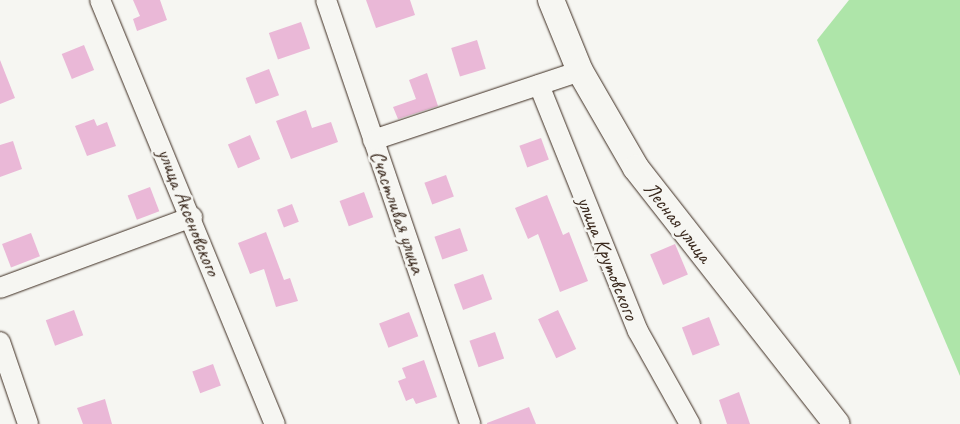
<!DOCTYPE html>
<html>
<head>
<meta charset="utf-8">
<style>
	body { margin:0 }
	#map { position:relative; width:960px; height:424px; overflow:hidden; background:#f6f6f2; font-family:Caveat,sans-serif }
	div>[style] { position:absolute }
	.green>* { inset:0; background:#aee5a9 }
	.building>* { inset:0; background:#eab8d7; transform-origin:0 0 }
	.roads { filter:drop-shadow(0 0 1px #3b2a1e) drop-shadow(0 0 1px #3b2a1e) }
	.minor>* { height:20px; margin:-10px; padding:0 10px; transform-origin:10px; border-radius:10px; background:#f6f6f2 }
	.major>* { height:26px; margin:-13px; padding:0 13px; transform-origin:13px; border-radius:13px; background:#f6f6f2 }
	span { translate:-50% -50%; white-space:nowrap; text-align:center; line-height:1.15; -webkit-text-stroke:5px #f6f6f2; paint-order:stroke }
	.street-label { font-size:21px; color:#3b2a1e }
</style>
</head>
<body>
<div id="map">
	<div class="green">
		<div style="clip-path:polygon(849px 0,960px 0,960px 376px,817px 40px)"></div>
	</div>
	<div class="building">
		<div style="clip-path:polygon(133px 0,160px 0,167px 20px,137px 31px,133px 19px,140px 16px)"></div>
		<div style="clip-path:polygon(366px 0,410px 0,415px 15px,376px 28px)"></div>
		<div style="left:301px;top:22px;width:28px;height:34px;rotate:71deg"></div>
		<div style="left:477px;top:40px;width:30px;height:27px;rotate:73deg"></div>
		<div style="left:84px;top:45px;width:27px;height:24px;rotate:68deg"></div>
		<div style="clip-path:polygon(0 60px,15px 98px,0 104px)"></div>
		<div style="left:269px;top:69px;width:28px;height:25px;rotate:69deg"></div>
		<div style="clip-path:polygon(427px 73px,438px 106px,398px 119px,393px 107px,416px 99px,409px 80px)"></div>
		<div style="clip-path:polygon(306px 110px,312px 128px,331px 122px,338px 142px,291px 159px,276px 121px)"></div>
		<div style="clip-path:polygon(94px 119px,97px 126px,107px 122px,116px 146px,87px 156px,75px 126px)"></div>
		<div style="left:250px;top:135px;width:26px;height:24px;rotate:67deg"></div>
		<div style="left:541px;top:138px;width:23px;height:23px;rotate:70deg"></div>
		<div style="clip-path:polygon(13px 141px,22px 169px,0 177px,0 145px)"></div>
		<div style="left:446px;top:175px;width:23px;height:23px;rotate:70deg"></div>
		<div style="left:150px;top:187px;width:26px;height:24px;rotate:69deg"></div>
		<div style="left:364px;top:192px;width:27px;height:26px;rotate:70deg"></div>
		<div style="clip-path:polygon(547px 195px,563px 235px,569px 232px,588px 281px,560px 292px,538px 234px,528px 239px,515px 208px)"></div>
		<div style="left:292px;top:204px;width:19px;height:16px;rotate:69deg"></div>
		<div style="left:460px;top:228px;width:24px;height:27px;rotate:71deg"></div>
		<div style="clip-path:polygon(266px 232px,284px 280px,290px 278px,298px 301px,276px 307px,264px 269px,250px 274px,238px 243px)"></div>
		<div style="left:31px;top:233px;width:25px;height:31px;rotate:69deg"></div>
		<div style="left:675px;top:244px;width:33px;height:27px;rotate:67deg"></div>
		<div style="left:483px;top:274px;width:27px;height:31px;rotate:70deg"></div>
		<div style="left:74px;top:310px;width:27px;height:30px;rotate:70deg"></div>
		<div style="left:558px;top:310px;width:43px;height:22px;rotate:65deg"></div>
		<div style="left:409px;top:312px;width:26px;height:32px;rotate:69deg"></div>
		<div style="left:709px;top:317px;width:30px;height:29px;rotate:69deg"></div>
		<div style="left:495px;top:332px;width:28px;height:27px;rotate:71deg"></div>
		<div style="clip-path:polygon(424px 360px,437px 397px,416px 404px,413px 398px,406px 401px,398px 381px,406px 378px,402px 368px)"></div>
		<div style="left:213px;top:364px;width:23px;height:22px;rotate:70deg"></div>
		<div style="clip-path:polygon(739px 392px,750px 424px,727px 424px,719px 400px)"></div>
		<div style="clip-path:polygon(105px 399px,112px 424px,83px 424px,77px 408px)"></div>
		<div style="clip-path:polygon(529px 407px,536px 424px,487px 424px,487px 423px)"></div>
	</div>
	<div class="roads">
		<div class="minor">
			<div style="left:100px;top:0;width:459px;rotate:67.6deg"></div>
			<div style="left:326px;top:0;width:448px;rotate:71.2deg"></div>
			<div style="left:539px;top:85px;width:265px;rotate:68.1deg"></div>
			<div style="left:638px;top:331px;width:107px;rotate:60.8deg"></div>
			<div style="left:373px;top:140px;width:218px;rotate:-18.4deg"></div>
			<div style="left:0;top:288px;width:205px;rotate:-20.3deg"></div>
			<div style="left:0;top:342px;width:87px;rotate:71.1deg"></div>
		</div>
		<div class="major">
			<div style="left:551px;top:0;width:77px;rotate:67.8deg"></div>
			<div style="left:580px;top:71px;width:112px;rotate:60deg"></div>
			<div style="left:636px;top:168px;width:325px;rotate:51.9deg"></div>
		</div>
	</div>
	<div class="street-label">
		<span style="left:189px;top:212px;rotate:68deg">улица Аксеновского</span>
		<span style="left:398px;top:212px;rotate:71deg">Счастливая улица</span>
		<span style="left:678px;top:222px;rotate:52deg">Лесная улица</span>
		<span style="left:608px;top:258px;rotate:68deg">улица Крутовского</span>
	</div>
</div>
</body>
</html>
